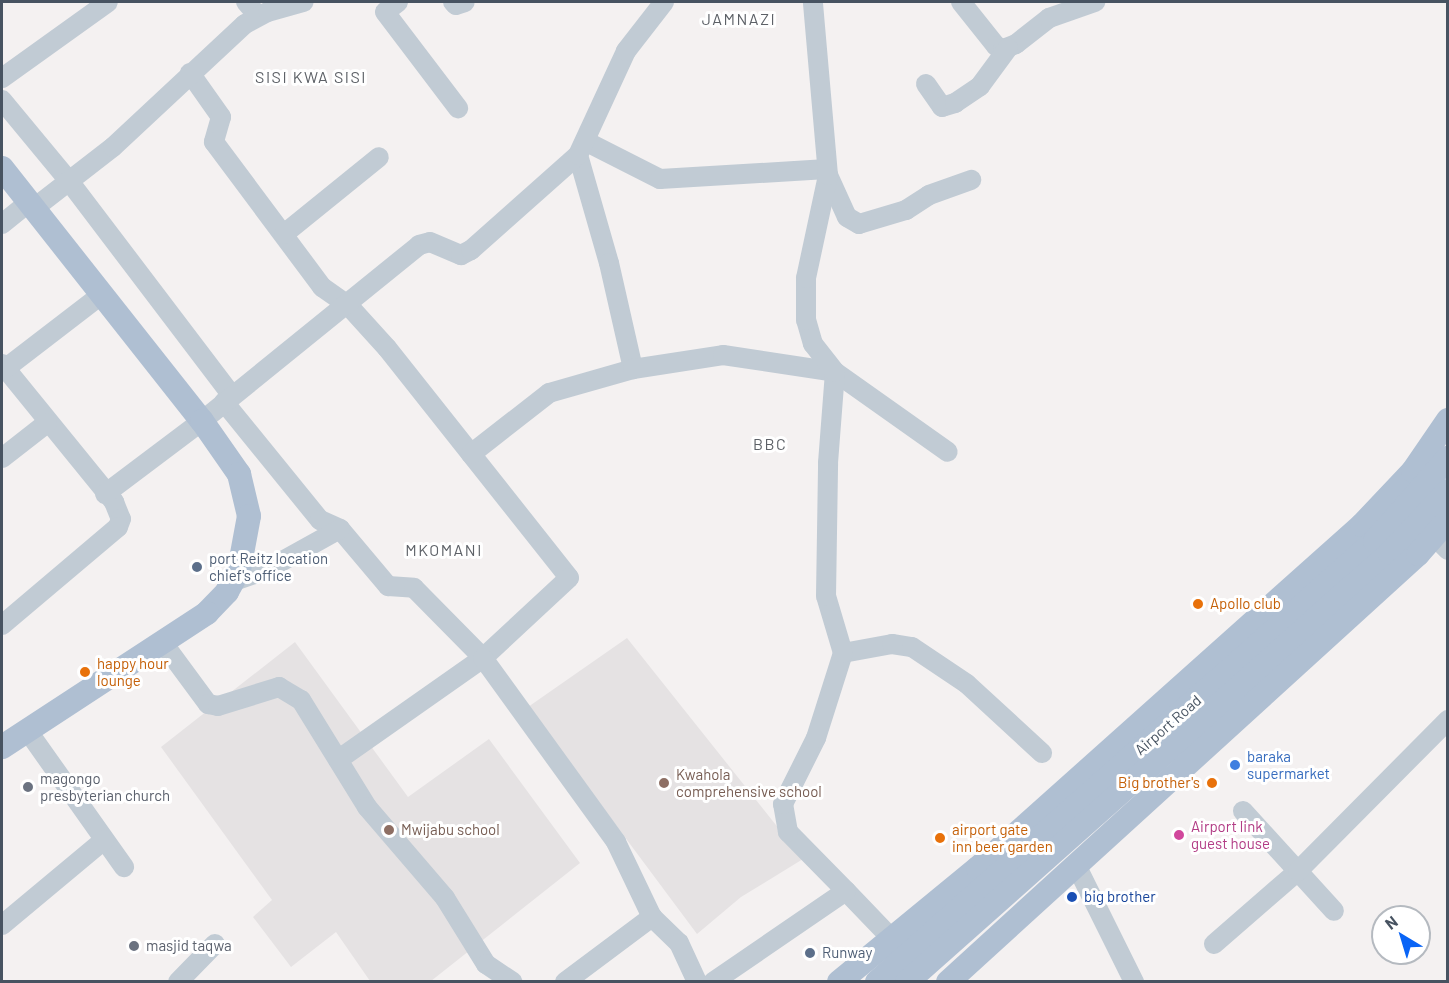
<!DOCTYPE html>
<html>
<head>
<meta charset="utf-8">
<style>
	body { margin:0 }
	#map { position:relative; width:1449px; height:983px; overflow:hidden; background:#f4f1f1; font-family:Barlow,sans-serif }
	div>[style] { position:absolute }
	.education>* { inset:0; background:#e5e2e3 }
	.minor>* { height:20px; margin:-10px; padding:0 10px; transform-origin:10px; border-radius:10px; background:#c1cbd4 }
	.major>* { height:24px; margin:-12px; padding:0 12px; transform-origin:12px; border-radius:12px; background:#afbfd2 }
	.dots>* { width:16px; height:16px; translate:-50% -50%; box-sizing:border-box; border:3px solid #fff; border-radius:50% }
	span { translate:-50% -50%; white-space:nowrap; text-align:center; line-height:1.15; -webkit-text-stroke:6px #fff; paint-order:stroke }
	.service-label { font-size:15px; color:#4e5e75 }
	.left { translate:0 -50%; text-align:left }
	.food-label { font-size:15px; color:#c56008 }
	.right { translate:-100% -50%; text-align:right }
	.street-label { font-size:15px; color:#475361 }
	.shop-label { font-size:15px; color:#366cbe }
	.education-label { font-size:15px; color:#785e54 }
	.worship-label { font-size:15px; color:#5b616d }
	.hotel-label { font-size:15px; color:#b23c85 }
	.transit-label { font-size:15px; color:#164399 }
	.neighbourhood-label { font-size:16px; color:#5d6167; letter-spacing:1.5px }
	.frame { position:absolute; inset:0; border:3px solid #475361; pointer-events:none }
	.north { position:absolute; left:1371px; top:905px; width:60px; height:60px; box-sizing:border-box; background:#fff; border:2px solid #b5bac0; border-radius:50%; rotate:322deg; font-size:16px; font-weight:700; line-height:24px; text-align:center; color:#475361 }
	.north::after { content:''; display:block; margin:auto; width:21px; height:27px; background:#0964f6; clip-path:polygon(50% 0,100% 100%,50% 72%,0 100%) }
</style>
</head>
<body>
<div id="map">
	<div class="education">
		<div style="clip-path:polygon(627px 638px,803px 859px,741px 897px,697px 934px,528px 707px)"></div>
		<div style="clip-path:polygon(295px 642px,408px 797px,489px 739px,580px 863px,431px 981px,370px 981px,336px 932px,291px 967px,253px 917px,272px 900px,161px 747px)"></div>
	</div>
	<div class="minor">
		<div style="left:246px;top:2px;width:18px;rotate:49deg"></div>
		<div style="left:398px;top:2px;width:16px;rotate:142deg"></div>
		<div style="left:385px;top:12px;width:121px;rotate:52.8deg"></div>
		<div style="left:453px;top:2px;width:4px;rotate:45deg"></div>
		<div style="left:456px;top:5px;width:9px;rotate:-18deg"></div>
		<div style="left:961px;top:2px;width:56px;rotate:51.5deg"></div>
		<div style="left:996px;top:46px;width:8px;rotate:23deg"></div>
		<div style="left:1003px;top:49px;width:14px;rotate:-21deg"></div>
		<div style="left:1016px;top:44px;width:42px;rotate:-38.2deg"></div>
		<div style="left:1049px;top:18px;width:49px;rotate:-19.2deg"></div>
		<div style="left:190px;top:73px;width:54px;rotate:54.8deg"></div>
		<div style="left:221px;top:117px;width:26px;rotate:106deg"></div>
		<div style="left:214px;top:142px;width:181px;rotate:53.3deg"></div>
		<div style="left:322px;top:287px;width:32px;rotate:35deg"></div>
		<div style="left:348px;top:305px;width:58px;rotate:47.8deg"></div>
		<div style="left:387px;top:348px;width:293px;rotate:51.6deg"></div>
		<div style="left:569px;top:578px;width:117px;rotate:137.1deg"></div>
		<div style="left:483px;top:658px;width:177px;rotate:144.9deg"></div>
		<div style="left:2px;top:78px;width:130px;rotate:-35.6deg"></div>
		<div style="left:926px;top:84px;width:28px;rotate:55deg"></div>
		<div style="left:942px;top:107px;width:14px;rotate:-17deg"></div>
		<div style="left:955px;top:103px;width:30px;rotate:-34deg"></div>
		<div style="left:980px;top:86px;width:47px;rotate:-53.6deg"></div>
		<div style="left:2px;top:100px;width:105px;rotate:50.4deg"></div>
		<div style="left:69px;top:181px;width:270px;rotate:52.8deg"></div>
		<div style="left:585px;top:141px;width:84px;rotate:26.9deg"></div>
		<div style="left:660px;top:179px;width:167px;rotate:-3.4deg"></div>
		<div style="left:578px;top:155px;width:112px;rotate:74deg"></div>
		<div style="left:609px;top:263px;width:109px;rotate:77.2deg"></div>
		<div style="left:828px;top:175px;width:46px;rotate:65.7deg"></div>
		<div style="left:847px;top:217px;width:14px;rotate:30deg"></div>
		<div style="left:859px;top:224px;width:49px;rotate:-16.6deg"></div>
		<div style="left:906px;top:210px;width:27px;rotate:-33deg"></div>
		<div style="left:929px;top:195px;width:45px;rotate:-19.7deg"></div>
		<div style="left:33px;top:209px;width:101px;rotate:-37.8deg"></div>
		<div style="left:113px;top:147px;width:180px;rotate:-43deg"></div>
		<div style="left:245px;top:24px;width:26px;rotate:-28deg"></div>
		<div style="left:268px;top:12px;width:37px;rotate:-16deg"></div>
		<div style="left:2px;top:224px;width:33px;rotate:-39deg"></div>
		<div style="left:284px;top:234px;width:122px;rotate:-39deg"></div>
		<div style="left:2px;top:364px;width:178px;rotate:50.9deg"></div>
		<div style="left:114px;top:502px;width:18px;rotate:68deg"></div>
		<div style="left:121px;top:519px;width:9px;rotate:111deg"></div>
		<div style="left:118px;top:527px;width:152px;rotate:139.8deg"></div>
		<div style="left:2px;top:371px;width:125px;rotate:-37.5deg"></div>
		<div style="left:224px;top:402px;width:152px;rotate:50.9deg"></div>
		<div style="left:320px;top:520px;width:22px;rotate:24deg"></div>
		<div style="left:340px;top:529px;width:75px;rotate:49.9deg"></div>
		<div style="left:388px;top:586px;width:26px;rotate:4deg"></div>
		<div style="left:414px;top:588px;width:98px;rotate:45.4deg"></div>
		<div style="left:483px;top:658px;width:227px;rotate:54.1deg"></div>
		<div style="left:616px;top:842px;width:83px;rotate:64.4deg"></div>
		<div style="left:652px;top:917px;width:37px;rotate:44deg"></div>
		<div style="left:679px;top:943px;width:43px;rotate:65.2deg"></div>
		<div style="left:471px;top:454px;width:99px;rotate:-38deg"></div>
		<div style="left:549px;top:393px;width:87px;rotate:-15.9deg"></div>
		<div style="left:633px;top:369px;width:91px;rotate:-8.8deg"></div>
		<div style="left:723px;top:355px;width:113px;rotate:8.6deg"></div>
		<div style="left:835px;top:372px;width:138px;rotate:35.3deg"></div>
		<div style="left:2px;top:458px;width:57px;rotate:-37.9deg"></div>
		<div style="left:105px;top:494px;width:121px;rotate:-37deg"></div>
		<div style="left:202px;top:421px;width:279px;rotate:-39deg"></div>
		<div style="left:419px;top:245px;width:11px;rotate:-15deg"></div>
		<div style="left:430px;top:242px;width:34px;rotate:23deg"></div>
		<div style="left:461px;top:255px;width:11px;rotate:-27deg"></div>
		<div style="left:471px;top:250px;width:143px;rotate:-41.6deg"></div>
		<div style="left:578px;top:155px;width:115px;rotate:-65.2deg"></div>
		<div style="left:626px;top:51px;width:62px;rotate:-52.2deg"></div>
		<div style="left:1434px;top:536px;width:20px;rotate:45deg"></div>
		<div style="left:234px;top:581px;width:36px;rotate:-19deg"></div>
		<div style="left:268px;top:569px;width:82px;rotate:-29.1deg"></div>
		<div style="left:163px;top:643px;width:76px;rotate:53.6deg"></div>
		<div style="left:208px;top:704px;width:10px;rotate:11deg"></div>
		<div style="left:218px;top:706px;width:64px;rotate:-17.3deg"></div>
		<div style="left:279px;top:687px;width:26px;rotate:31deg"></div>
		<div style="left:301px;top:700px;width:126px;rotate:58.3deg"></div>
		<div style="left:367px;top:807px;width:120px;rotate:49.4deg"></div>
		<div style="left:445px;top:898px;width:78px;rotate:58.2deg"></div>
		<div style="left:486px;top:964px;width:32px;rotate:34deg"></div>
		<div style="left:843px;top:653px;width:50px;rotate:-10.4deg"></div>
		<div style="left:892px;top:644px;width:20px;rotate:9deg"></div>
		<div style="left:912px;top:647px;width:66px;rotate:33.9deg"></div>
		<div style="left:967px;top:684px;width:102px;rotate:42.6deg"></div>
		<div style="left:27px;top:730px;width:168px;rotate:54.7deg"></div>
		<div style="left:1243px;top:811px;width:135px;rotate:47.7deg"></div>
		<div style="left:1076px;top:865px;width:131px;rotate:63.6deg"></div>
		<div style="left:846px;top:891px;width:65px;rotate:46.2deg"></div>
		<div style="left:2px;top:925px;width:133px;rotate:-39.8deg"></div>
		<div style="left:1214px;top:944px;width:111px;rotate:-41deg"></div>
		<div style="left:1298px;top:871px;width:213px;rotate:-45.2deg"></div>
		<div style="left:178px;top:982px;width:53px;rotate:-45.8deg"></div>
		<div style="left:565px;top:982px;width:109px;rotate:-36.8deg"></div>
		<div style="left:713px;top:982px;width:161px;rotate:-34.4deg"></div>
		<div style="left:846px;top:891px;width:83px;rotate:-134.5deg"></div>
		<div style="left:788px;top:832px;width:28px;rotate:-100deg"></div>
		<div style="left:783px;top:804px;width:74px;rotate:-63.4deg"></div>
		<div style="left:816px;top:738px;width:89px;rotate:-72.4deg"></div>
		<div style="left:843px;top:653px;width:59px;rotate:-106.6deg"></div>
		<div style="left:826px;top:596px;width:133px;rotate:-89.1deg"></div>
		<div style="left:828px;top:463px;width:91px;rotate:-85.6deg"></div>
		<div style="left:835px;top:372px;width:36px;rotate:-128deg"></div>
		<div style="left:813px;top:344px;width:25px;rotate:-106deg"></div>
		<div style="left:806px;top:320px;width:42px;rotate:-90deg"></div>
		<div style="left:806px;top:278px;width:105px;rotate:-77.9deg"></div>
		<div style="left:828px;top:175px;width:174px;rotate:-95deg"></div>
	</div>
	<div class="major">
		<div style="left:2px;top:168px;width:323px;rotate:51.7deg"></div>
		<div style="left:202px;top:421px;width:65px;rotate:55.1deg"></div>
		<div style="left:239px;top:474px;width:43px;rotate:76.6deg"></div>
		<div style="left:249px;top:516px;width:55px;rotate:100.5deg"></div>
		<div style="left:239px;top:570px;width:25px;rotate:119deg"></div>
		<div style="left:227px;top:592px;width:29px;rotate:134deg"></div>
		<div style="left:207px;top:613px;width:245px;rotate:146.8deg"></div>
		<div style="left:839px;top:982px;width:180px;rotate:-39.4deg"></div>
		<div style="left:978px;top:868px;width:515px;rotate:-41.77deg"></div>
		<div style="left:1362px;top:525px;width:74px;rotate:-46.6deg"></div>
		<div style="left:1413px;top:471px;width:62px;rotate:-55.5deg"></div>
		<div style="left:877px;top:982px;width:665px;rotate:-41.53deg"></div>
		<div style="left:1375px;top:541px;width:111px;rotate:-48.7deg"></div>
		<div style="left:907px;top:982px;width:646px;rotate:-41.61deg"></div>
		<div style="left:1390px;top:553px;width:85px;rotate:-46.9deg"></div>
		<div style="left:948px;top:982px;width:636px;rotate:-42.32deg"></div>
		<div style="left:1418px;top:554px;width:45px;rotate:-48.6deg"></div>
	</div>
	<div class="dots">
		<div style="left:197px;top:567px;background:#5c6f8a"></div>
		<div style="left:1198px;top:604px;background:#e8710a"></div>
		<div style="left:85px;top:672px;background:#e8710a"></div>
		<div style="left:1235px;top:765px;background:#3f7fe0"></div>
		<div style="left:664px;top:783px;background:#8d6e63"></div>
		<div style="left:1212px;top:783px;background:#e8710a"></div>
		<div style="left:28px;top:787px;background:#6b7280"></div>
		<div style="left:389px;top:830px;background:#8d6e63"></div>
		<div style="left:1179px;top:835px;background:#d1479c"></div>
		<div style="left:940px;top:838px;background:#e8710a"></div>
		<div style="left:1072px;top:897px;background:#1a4fb4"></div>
		<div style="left:134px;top:946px;background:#6b7280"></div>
		<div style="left:810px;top:953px;background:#5c6f8a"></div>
	</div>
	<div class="service-label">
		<span class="left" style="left:209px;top:567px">port Reitz location<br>chief's office</span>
		<span class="left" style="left:822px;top:953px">Runway</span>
	</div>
	<div class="food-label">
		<span class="left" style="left:1210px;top:604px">Apollo club</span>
		<span class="left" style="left:97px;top:672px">happy hour<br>lounge</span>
		<span class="right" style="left:1200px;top:783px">Big brother's</span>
		<span class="left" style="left:952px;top:838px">airport gate<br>inn beer garden</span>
	</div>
	<div class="street-label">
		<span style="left:1168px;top:725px;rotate:-41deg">Airport Road</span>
	</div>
	<div class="shop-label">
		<span class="left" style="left:1247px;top:765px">baraka<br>supermarket</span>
	</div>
	<div class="education-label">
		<span class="left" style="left:676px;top:783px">Kwahola<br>comprehensive school</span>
		<span class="left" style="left:401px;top:830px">Mwijabu school</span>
	</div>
	<div class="worship-label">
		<span class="left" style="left:40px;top:787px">magongo<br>presbyterian church</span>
		<span class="left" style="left:146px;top:946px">masjid taqwa</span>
	</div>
	<div class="hotel-label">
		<span class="left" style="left:1191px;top:835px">Airport link<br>guest house</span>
	</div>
	<div class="transit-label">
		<span class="left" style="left:1084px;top:897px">big brother</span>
	</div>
	<div class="neighbourhood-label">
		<span style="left:739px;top:19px">JAMNAZI</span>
		<span style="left:311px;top:77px">SISI KWA SISI</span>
		<span style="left:770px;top:444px">BBC</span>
		<span style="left:444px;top:550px">MKOMANI</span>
	</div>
	<div class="frame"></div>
	<div class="north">N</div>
</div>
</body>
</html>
